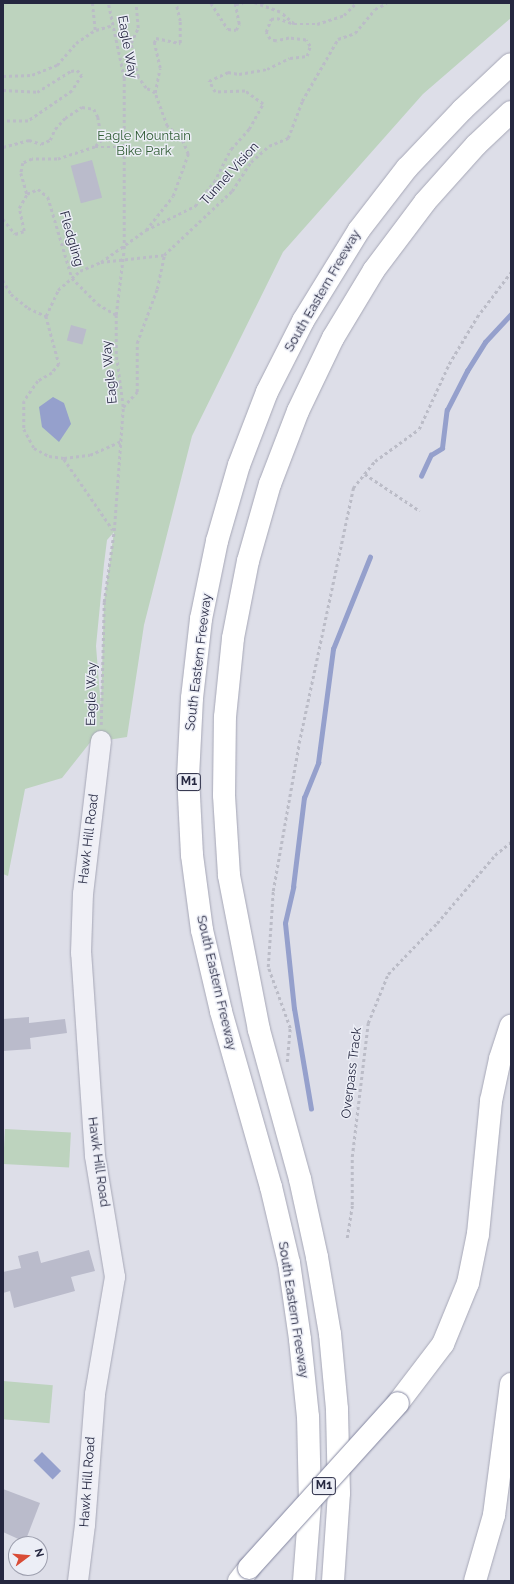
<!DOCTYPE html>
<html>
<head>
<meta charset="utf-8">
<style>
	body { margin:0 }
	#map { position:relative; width:514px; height:1584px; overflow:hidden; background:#dddee8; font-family:Raleway,sans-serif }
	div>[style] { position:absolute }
	.green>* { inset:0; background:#bdd3be; transform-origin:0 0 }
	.water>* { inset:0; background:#95a0cc; transform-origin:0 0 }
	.stream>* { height:4.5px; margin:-2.25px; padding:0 2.25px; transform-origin:2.25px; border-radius:2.25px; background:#95a0cc }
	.building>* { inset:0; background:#babbcb; transform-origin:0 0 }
	.path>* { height:2.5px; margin-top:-1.25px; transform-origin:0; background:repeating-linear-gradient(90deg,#bbbcc7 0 3px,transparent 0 6px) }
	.roads { filter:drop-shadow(0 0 1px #a6a7b6) drop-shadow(0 0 1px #a6a7b6) }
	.minor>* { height:20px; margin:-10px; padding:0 10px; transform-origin:10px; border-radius:10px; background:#f0f0f6 }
	.major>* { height:22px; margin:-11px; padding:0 11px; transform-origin:11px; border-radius:11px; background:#fff }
	.highway>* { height:22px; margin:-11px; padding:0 11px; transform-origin:11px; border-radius:11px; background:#fff }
	.bridges { filter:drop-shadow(0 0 1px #8386a0) drop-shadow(0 0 1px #8386a0) }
	.highway-bridge>* { height:22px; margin:-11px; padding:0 11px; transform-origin:11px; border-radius:11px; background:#fff }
	span { translate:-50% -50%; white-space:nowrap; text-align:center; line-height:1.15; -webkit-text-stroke:3px #eceef6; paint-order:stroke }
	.shield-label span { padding:1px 3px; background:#eceef6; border:1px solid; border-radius:3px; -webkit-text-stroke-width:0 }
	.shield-label { font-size:12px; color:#252740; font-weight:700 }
	.street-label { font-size:13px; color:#252740 }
	.park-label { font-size:13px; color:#315d35 }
	.frame { position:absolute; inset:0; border:4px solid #252740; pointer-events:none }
	.north { position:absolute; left:8px; top:1536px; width:40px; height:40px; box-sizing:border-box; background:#eceef6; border:1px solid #9c9ead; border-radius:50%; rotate:74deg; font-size:11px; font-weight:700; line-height:16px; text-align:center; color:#252740 }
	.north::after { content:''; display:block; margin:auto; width:14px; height:18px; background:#d94c36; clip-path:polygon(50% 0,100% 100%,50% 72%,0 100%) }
</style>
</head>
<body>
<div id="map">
	<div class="green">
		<div style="clip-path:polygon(evenodd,3px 3px,511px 3px,511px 18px,423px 94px,283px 252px,192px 436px,144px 625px,127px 737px,101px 741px,100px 730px,62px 778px,25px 789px,8px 876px,3px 874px,3px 3px,114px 532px,104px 602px,101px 708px,96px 646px,104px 564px,107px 540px,114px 532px)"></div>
		<div style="left:5px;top:1129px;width:66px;height:35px;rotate:3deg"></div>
		<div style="left:3px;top:1381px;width:50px;height:38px;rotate:5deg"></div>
	</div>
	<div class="water">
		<div style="clip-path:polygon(53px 397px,64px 403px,71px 424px,59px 442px,42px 427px,39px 407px)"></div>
		<div style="left:42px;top:1452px;width:27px;height:12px;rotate:45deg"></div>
	</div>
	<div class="stream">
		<div style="left:421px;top:476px;width:23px;rotate:-65deg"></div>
		<div style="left:431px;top:455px;width:13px;rotate:-32deg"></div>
		<div style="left:442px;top:448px;width:38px;rotate:-83deg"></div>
		<div style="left:447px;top:410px;width:44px;rotate:-62.9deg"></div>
		<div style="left:467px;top:371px;width:34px;rotate:-58deg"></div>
		<div style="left:485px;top:342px;width:38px;rotate:-47deg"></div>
		<div style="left:311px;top:1109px;width:101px;rotate:-99.6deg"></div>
		<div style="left:294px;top:1009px;width:86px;rotate:-96deg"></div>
		<div style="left:285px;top:923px;width:37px;rotate:-77deg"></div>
		<div style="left:293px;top:887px;width:90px;rotate:-83deg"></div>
		<div style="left:304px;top:798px;width:38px;rotate:-68deg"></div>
		<div style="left:318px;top:763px;width:115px;rotate:-82.5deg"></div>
		<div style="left:333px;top:649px;width:99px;rotate:-68.1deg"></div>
	</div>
	<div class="building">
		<div style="left:92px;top:160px;width:39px;height:22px;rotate:75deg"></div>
		<div style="left:71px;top:325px;width:16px;height:16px;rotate:15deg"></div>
		<div style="clip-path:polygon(29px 1017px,29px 1023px,65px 1019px,67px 1033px,30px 1038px,31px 1049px,3px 1051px,3px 1019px)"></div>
		<div style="clip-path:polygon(89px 1250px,95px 1271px,71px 1277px,75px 1291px,14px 1308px,10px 1291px,3px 1293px,3px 1272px,21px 1268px,18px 1256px,38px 1251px,41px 1263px)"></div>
		<div style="clip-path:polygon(3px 1489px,40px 1503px,25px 1542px,3px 1532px)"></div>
	</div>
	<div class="path">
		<div style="left:211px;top:3px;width:31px;rotate:57deg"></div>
		<div style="left:228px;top:29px;width:8px;rotate:7deg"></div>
		<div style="left:236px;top:30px;width:7px;rotate:-63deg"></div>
		<div style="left:239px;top:24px;width:21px;rotate:-101deg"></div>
		<div style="left:236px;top:4px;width:7px;rotate:-8deg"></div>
		<div style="left:294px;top:24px;width:23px"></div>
		<div style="left:317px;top:24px;width:28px;rotate:-18deg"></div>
		<div style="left:344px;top:15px;width:17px;rotate:-45deg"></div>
		<div style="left:96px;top:30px;width:18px;rotate:-16deg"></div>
		<div style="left:3px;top:76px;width:29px;rotate:-2deg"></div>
		<div style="left:32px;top:75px;width:27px;rotate:-22deg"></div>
		<div style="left:57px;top:65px;width:29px;rotate:-49deg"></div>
		<div style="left:76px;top:43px;width:23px;rotate:-34deg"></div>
		<div style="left:95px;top:30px;width:27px;rotate:-96deg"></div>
		<div style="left:3px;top:90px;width:34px;rotate:3deg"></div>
		<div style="left:37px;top:92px;width:40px;rotate:-32deg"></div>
		<div style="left:71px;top:71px;width:6px;rotate:-9deg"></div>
		<div style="left:77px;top:70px;width:7px;rotate:45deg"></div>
		<div style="left:82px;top:75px;width:19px;rotate:122deg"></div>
		<div style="left:72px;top:91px;width:53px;rotate:145.7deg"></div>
		<div style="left:28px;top:121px;width:25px;rotate:180deg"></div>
		<div style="left:155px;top:93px;width:25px;rotate:-79deg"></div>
		<div style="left:160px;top:68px;width:26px;rotate:-103deg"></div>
		<div style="left:154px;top:43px;width:5px;rotate:-68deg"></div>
		<div style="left:156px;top:38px;width:25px;rotate:12deg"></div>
		<div style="left:180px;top:43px;width:22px;rotate:-90deg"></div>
		<div style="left:180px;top:21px;width:18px;rotate:-103deg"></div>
		<div style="left:3px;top:147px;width:27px;rotate:-15deg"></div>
		<div style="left:29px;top:140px;width:13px;rotate:18deg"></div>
		<div style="left:41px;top:144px;width:10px;rotate:-24deg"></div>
		<div style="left:50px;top:140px;width:12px;rotate:-66deg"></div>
		<div style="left:55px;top:129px;width:15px;rotate:-48deg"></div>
		<div style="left:65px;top:118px;width:20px;rotate:-33deg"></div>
		<div style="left:82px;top:107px;width:12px;rotate:9deg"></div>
		<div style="left:94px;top:109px;width:9px;rotate:63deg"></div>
		<div style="left:98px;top:117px;width:23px;rotate:80deg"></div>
		<div style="left:102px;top:140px;width:10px;rotate:135deg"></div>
		<div style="left:95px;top:147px;width:40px;rotate:162deg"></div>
		<div style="left:57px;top:159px;width:25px;rotate:180deg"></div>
		<div style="left:32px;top:159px;width:10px;rotate:156deg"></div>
		<div style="left:23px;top:163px;width:10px;rotate:101deg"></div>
		<div style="left:21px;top:173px;width:22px;rotate:74deg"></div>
		<div style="left:95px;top:147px;width:29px"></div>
		<div style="left:3px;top:219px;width:19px;rotate:51deg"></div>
		<div style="left:15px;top:234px;width:9px;rotate:-18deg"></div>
		<div style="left:24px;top:231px;width:24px;rotate:-102deg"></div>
		<div style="left:19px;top:208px;width:16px;rotate:-60deg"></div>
		<div style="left:27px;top:194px;width:12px;rotate:-24deg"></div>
		<div style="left:38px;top:189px;width:13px;rotate:39deg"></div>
		<div style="left:48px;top:197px;width:84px;rotate:73.5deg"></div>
		<div style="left:72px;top:278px;width:37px;rotate:45deg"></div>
		<div style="left:98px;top:304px;width:21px;rotate:31deg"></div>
		<div style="left:146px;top:230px;width:55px;rotate:-26.1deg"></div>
		<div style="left:195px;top:206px;width:31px;rotate:-52deg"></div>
		<div style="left:214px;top:182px;width:37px;rotate:-63deg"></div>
		<div style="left:231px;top:149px;width:27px;rotate:-48deg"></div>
		<div style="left:249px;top:129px;width:29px;rotate:-61deg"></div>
		<div style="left:263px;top:104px;width:22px;rotate:-144deg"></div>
		<div style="left:245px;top:91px;width:30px;rotate:178deg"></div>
		<div style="left:215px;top:92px;width:13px;rotate:-119deg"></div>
		<div style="left:209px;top:81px;width:21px;rotate:-25deg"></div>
		<div style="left:228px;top:72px;width:11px;rotate:10deg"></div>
		<div style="left:239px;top:74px;width:28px;rotate:-10deg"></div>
		<div style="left:267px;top:69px;width:25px;rotate:-26deg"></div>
		<div style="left:290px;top:58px;width:17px;rotate:-7deg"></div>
		<div style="left:307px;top:56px;width:10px;rotate:-73deg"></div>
		<div style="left:310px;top:46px;width:7px;rotate:-124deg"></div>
		<div style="left:306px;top:40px;width:17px;rotate:-173deg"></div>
		<div style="left:289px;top:38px;width:13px;rotate:167deg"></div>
		<div style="left:276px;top:41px;width:6px;rotate:-162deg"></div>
		<div style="left:270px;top:39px;width:8px;rotate:-120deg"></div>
		<div style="left:266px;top:32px;width:14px;rotate:-69deg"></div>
		<div style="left:271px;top:19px;width:6px;rotate:-9deg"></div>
		<div style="left:277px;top:18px;width:18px;rotate:19deg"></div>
		<div style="left:294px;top:24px;width:18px;rotate:-139deg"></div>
		<div style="left:280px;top:12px;width:27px;rotate:-160deg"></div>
		<div style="left:101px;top:262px;width:55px;rotate:-35.4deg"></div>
		<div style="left:146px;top:230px;width:43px;rotate:-51.5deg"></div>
		<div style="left:173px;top:196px;width:45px;rotate:-70.3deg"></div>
		<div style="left:188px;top:154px;width:16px;rotate:-112deg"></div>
		<div style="left:182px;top:139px;width:20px;rotate:-139deg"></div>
		<div style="left:167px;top:126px;width:35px;rotate:-110deg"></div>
		<div style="left:155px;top:93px;width:10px;rotate:-151deg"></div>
		<div style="left:146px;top:88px;width:14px;rotate:-126deg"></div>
		<div style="left:138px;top:77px;width:35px;rotate:-102deg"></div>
		<div style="left:131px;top:43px;width:17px;rotate:-65deg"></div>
		<div style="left:138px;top:28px;width:25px;rotate:-95deg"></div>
		<div style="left:3px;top:280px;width:16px;rotate:60deg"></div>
		<div style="left:11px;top:294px;width:22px;rotate:39deg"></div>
		<div style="left:28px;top:308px;width:20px;rotate:24deg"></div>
		<div style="left:46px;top:316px;width:50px;rotate:74.8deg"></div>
		<div style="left:59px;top:364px;width:11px;rotate:128deg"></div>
		<div style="left:52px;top:373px;width:16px;rotate:150deg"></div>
		<div style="left:38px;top:381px;width:24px;rotate:125deg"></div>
		<div style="left:24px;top:401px;width:28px;rotate:90deg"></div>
		<div style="left:24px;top:429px;width:21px;rotate:62deg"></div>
		<div style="left:34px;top:448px;width:17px;rotate:28deg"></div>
		<div style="left:49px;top:456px;width:15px;rotate:8deg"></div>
		<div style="left:64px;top:458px;width:26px;rotate:-7deg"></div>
		<div style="left:90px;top:455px;width:34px;rotate:-24deg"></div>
		<div style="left:46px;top:316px;width:29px;rotate:-65deg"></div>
		<div style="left:58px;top:290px;width:29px;rotate:-41deg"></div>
		<div style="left:80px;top:271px;width:23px;rotate:-23deg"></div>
		<div style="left:101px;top:262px;width:63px;rotate:-6.3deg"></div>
		<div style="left:123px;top:407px;width:21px;rotate:-47deg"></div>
		<div style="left:137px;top:392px;width:49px;rotate:-90deg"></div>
		<div style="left:137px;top:343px;width:58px;rotate:-69.7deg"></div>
		<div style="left:157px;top:289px;width:35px;rotate:-78deg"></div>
		<div style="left:164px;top:255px;width:93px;rotate:-43.3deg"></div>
		<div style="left:232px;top:191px;width:35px;rotate:-57deg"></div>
		<div style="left:251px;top:162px;width:24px;rotate:-42deg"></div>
		<div style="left:269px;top:146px;width:21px;rotate:-23deg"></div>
		<div style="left:288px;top:138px;width:40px;rotate:-69deg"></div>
		<div style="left:302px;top:101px;width:72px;rotate:-59.9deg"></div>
		<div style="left:338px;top:39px;width:18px;rotate:-19deg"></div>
		<div style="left:355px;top:33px;width:31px;rotate:-50deg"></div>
		<div style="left:375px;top:9px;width:13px;rotate:-27deg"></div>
		<div style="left:64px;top:459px;width:86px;rotate:55.4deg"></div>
		<div style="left:365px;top:474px;width:66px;rotate:33.9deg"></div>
		<div style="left:101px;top:725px;width:123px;rotate:-88.6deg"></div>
		<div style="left:104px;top:602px;width:72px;rotate:-82deg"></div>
		<div style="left:114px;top:531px;width:124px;rotate:-85.8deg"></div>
		<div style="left:123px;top:407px;width:53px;rotate:-97.5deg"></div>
		<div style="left:116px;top:354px;width:39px;rotate:-90deg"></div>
		<div style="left:116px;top:315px;width:66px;rotate:-83.1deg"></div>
		<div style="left:124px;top:249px;width:171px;rotate:-90deg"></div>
		<div style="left:124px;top:78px;width:77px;rotate:-102deg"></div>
		<div style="left:287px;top:1062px;width:34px;rotate:-85deg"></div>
		<div style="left:290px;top:1028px;width:65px;rotate:-109.8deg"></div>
		<div style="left:268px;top:967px;width:76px;rotate:-86.2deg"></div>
		<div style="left:273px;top:891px;width:150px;rotate:-80deg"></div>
		<div style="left:299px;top:743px;width:261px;rotate:-78deg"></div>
		<div style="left:353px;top:488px;width:35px;rotate:-51deg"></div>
		<div style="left:375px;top:461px;width:54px;rotate:-36deg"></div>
		<div style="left:419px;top:429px;width:72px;rotate:-65.2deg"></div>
		<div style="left:449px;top:364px;width:55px;rotate:-59.2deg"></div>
		<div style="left:477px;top:317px;width:56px;rotate:-52.9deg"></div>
		<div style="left:347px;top:1238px;width:33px;rotate:-81deg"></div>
		<div style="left:352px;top:1205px;width:48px;rotate:-90deg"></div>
		<div style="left:352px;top:1157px;width:135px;rotate:-83.2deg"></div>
		<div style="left:368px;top:1023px;width:53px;rotate:-67.8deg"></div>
		<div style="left:388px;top:974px;width:71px;rotate:-46.1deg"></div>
		<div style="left:437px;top:923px;width:89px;rotate:-49.5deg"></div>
		<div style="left:495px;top:855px;width:21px;rotate:-39deg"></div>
	</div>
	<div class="roads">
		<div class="minor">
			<div style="left:78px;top:1581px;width:56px;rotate:-82.9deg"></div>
			<div style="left:85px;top:1525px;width:131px;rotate:-85.6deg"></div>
			<div style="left:95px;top:1394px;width:119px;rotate:-80.3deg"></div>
			<div style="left:115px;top:1277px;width:123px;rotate:-99.4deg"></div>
			<div style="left:95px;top:1156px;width:203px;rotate:-93.9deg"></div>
			<div style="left:81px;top:953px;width:59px;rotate:-88.1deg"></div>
			<div style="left:83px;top:894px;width:154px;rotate:-83.3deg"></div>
		</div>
		<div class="major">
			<div style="left:491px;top:1101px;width:43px;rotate:-77.9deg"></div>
			<div style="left:500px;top:1059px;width:35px;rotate:-72deg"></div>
		</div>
		<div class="highway">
			<div style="left:398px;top:1403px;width:74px;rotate:-52.7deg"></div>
			<div style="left:443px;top:1344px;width:66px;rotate:-67.7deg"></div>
			<div style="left:468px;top:1283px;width:50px;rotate:-78.5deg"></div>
			<div style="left:478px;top:1234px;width:134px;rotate:-84.4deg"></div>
			<div style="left:239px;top:1581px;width:16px;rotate:-52deg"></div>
			<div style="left:304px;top:1581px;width:78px;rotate:-85.6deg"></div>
			<div style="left:310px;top:1503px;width:86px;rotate:-91.3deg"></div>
			<div style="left:308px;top:1417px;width:78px;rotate:-95.9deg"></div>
			<div style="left:300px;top:1339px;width:77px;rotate:-98.2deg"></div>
			<div style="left:289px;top:1263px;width:78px;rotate:-103.3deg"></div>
			<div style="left:271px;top:1187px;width:183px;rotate:-105.9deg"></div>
			<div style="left:221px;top:1011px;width:83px;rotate:-103.2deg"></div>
			<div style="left:202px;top:930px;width:76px;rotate:-97.6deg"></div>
			<div style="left:192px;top:855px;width:78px;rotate:-92.9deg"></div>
			<div style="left:188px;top:777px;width:79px;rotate:-87.1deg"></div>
			<div style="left:192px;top:698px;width:80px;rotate:-83.5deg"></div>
			<div style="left:201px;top:619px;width:80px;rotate:-78.4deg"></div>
			<div style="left:217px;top:541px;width:79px;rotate:-73.9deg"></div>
			<div style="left:239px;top:465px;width:78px;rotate:-69deg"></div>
			<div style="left:267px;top:392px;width:80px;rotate:-63.1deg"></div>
			<div style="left:303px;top:321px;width:107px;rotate:-58.4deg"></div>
			<div style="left:359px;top:230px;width:78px;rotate:-52.3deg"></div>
			<div style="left:407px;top:168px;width:80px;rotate:-46.5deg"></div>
			<div style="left:462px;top:110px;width:67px;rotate:-43.2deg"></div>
			<div style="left:333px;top:1581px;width:88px;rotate:-86.1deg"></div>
			<div style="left:339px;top:1493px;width:84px;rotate:-91.4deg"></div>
			<div style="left:337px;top:1409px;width:75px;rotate:-95.3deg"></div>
			<div style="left:330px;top:1334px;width:78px;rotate:-99.6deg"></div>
			<div style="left:317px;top:1257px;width:80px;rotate:-102.3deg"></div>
			<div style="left:300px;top:1179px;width:155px;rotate:-105.4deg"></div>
			<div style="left:259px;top:1030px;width:158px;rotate:-101deg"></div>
			<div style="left:229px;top:875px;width:80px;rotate:-93.6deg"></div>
			<div style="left:224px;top:795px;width:78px;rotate:-89.3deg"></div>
			<div style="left:225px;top:717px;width:79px;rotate:-84.2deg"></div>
			<div style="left:233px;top:638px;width:78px;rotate:-79deg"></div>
			<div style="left:248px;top:561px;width:80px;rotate:-74.1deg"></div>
			<div style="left:270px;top:484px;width:78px;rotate:-69deg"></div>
			<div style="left:298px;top:411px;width:81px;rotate:-64.4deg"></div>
			<div style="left:333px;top:338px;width:79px;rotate:-58.9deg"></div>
			<div style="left:374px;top:270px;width:85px;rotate:-53.1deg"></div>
			<div style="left:425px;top:202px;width:76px;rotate:-48.2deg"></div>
			<div style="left:476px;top:145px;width:48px;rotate:-43.3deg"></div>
			<div style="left:475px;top:1581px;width:69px;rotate:-73.9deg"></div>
			<div style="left:494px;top:1515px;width:132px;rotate:-82.6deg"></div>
		</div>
	</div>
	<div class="bridges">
		<div class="highway-bridge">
			<div style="left:249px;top:1568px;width:222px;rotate:-47.9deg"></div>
		</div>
	</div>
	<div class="shield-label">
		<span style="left:189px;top:782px">M1</span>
		<span style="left:324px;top:1486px">M1</span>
	</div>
	<div class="street-label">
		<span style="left:127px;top:47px;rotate:80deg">Eagle Way</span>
		<span style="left:230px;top:174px;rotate:-48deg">Tunnel Vision</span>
		<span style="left:71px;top:239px;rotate:74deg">Fledgling</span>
		<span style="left:323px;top:291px;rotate:-60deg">South Eastern Freeway</span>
		<span style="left:110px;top:372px;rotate:-96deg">Eagle Way</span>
		<span style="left:199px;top:662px;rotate:-83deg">South Eastern Freeway</span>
		<span style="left:92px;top:694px;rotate:-89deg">Eagle Way</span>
		<span style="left:89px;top:839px;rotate:-83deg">Hawk Hill Road</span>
		<span style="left:216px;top:983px;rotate:77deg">South Eastern Freeway</span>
		<span style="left:352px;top:1073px;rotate:-83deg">Overpass Track</span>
		<span style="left:98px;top:1162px;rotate:82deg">Hawk Hill Road</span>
		<span style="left:293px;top:1310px;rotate:81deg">South Eastern Freeway</span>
		<span style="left:88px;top:1482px;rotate:-86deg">Hawk Hill Road</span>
	</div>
	<div class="park-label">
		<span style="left:144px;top:144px">Eagle Mountain<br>Bike Park</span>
	</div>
	<div class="frame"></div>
	<div class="north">N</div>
</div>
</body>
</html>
